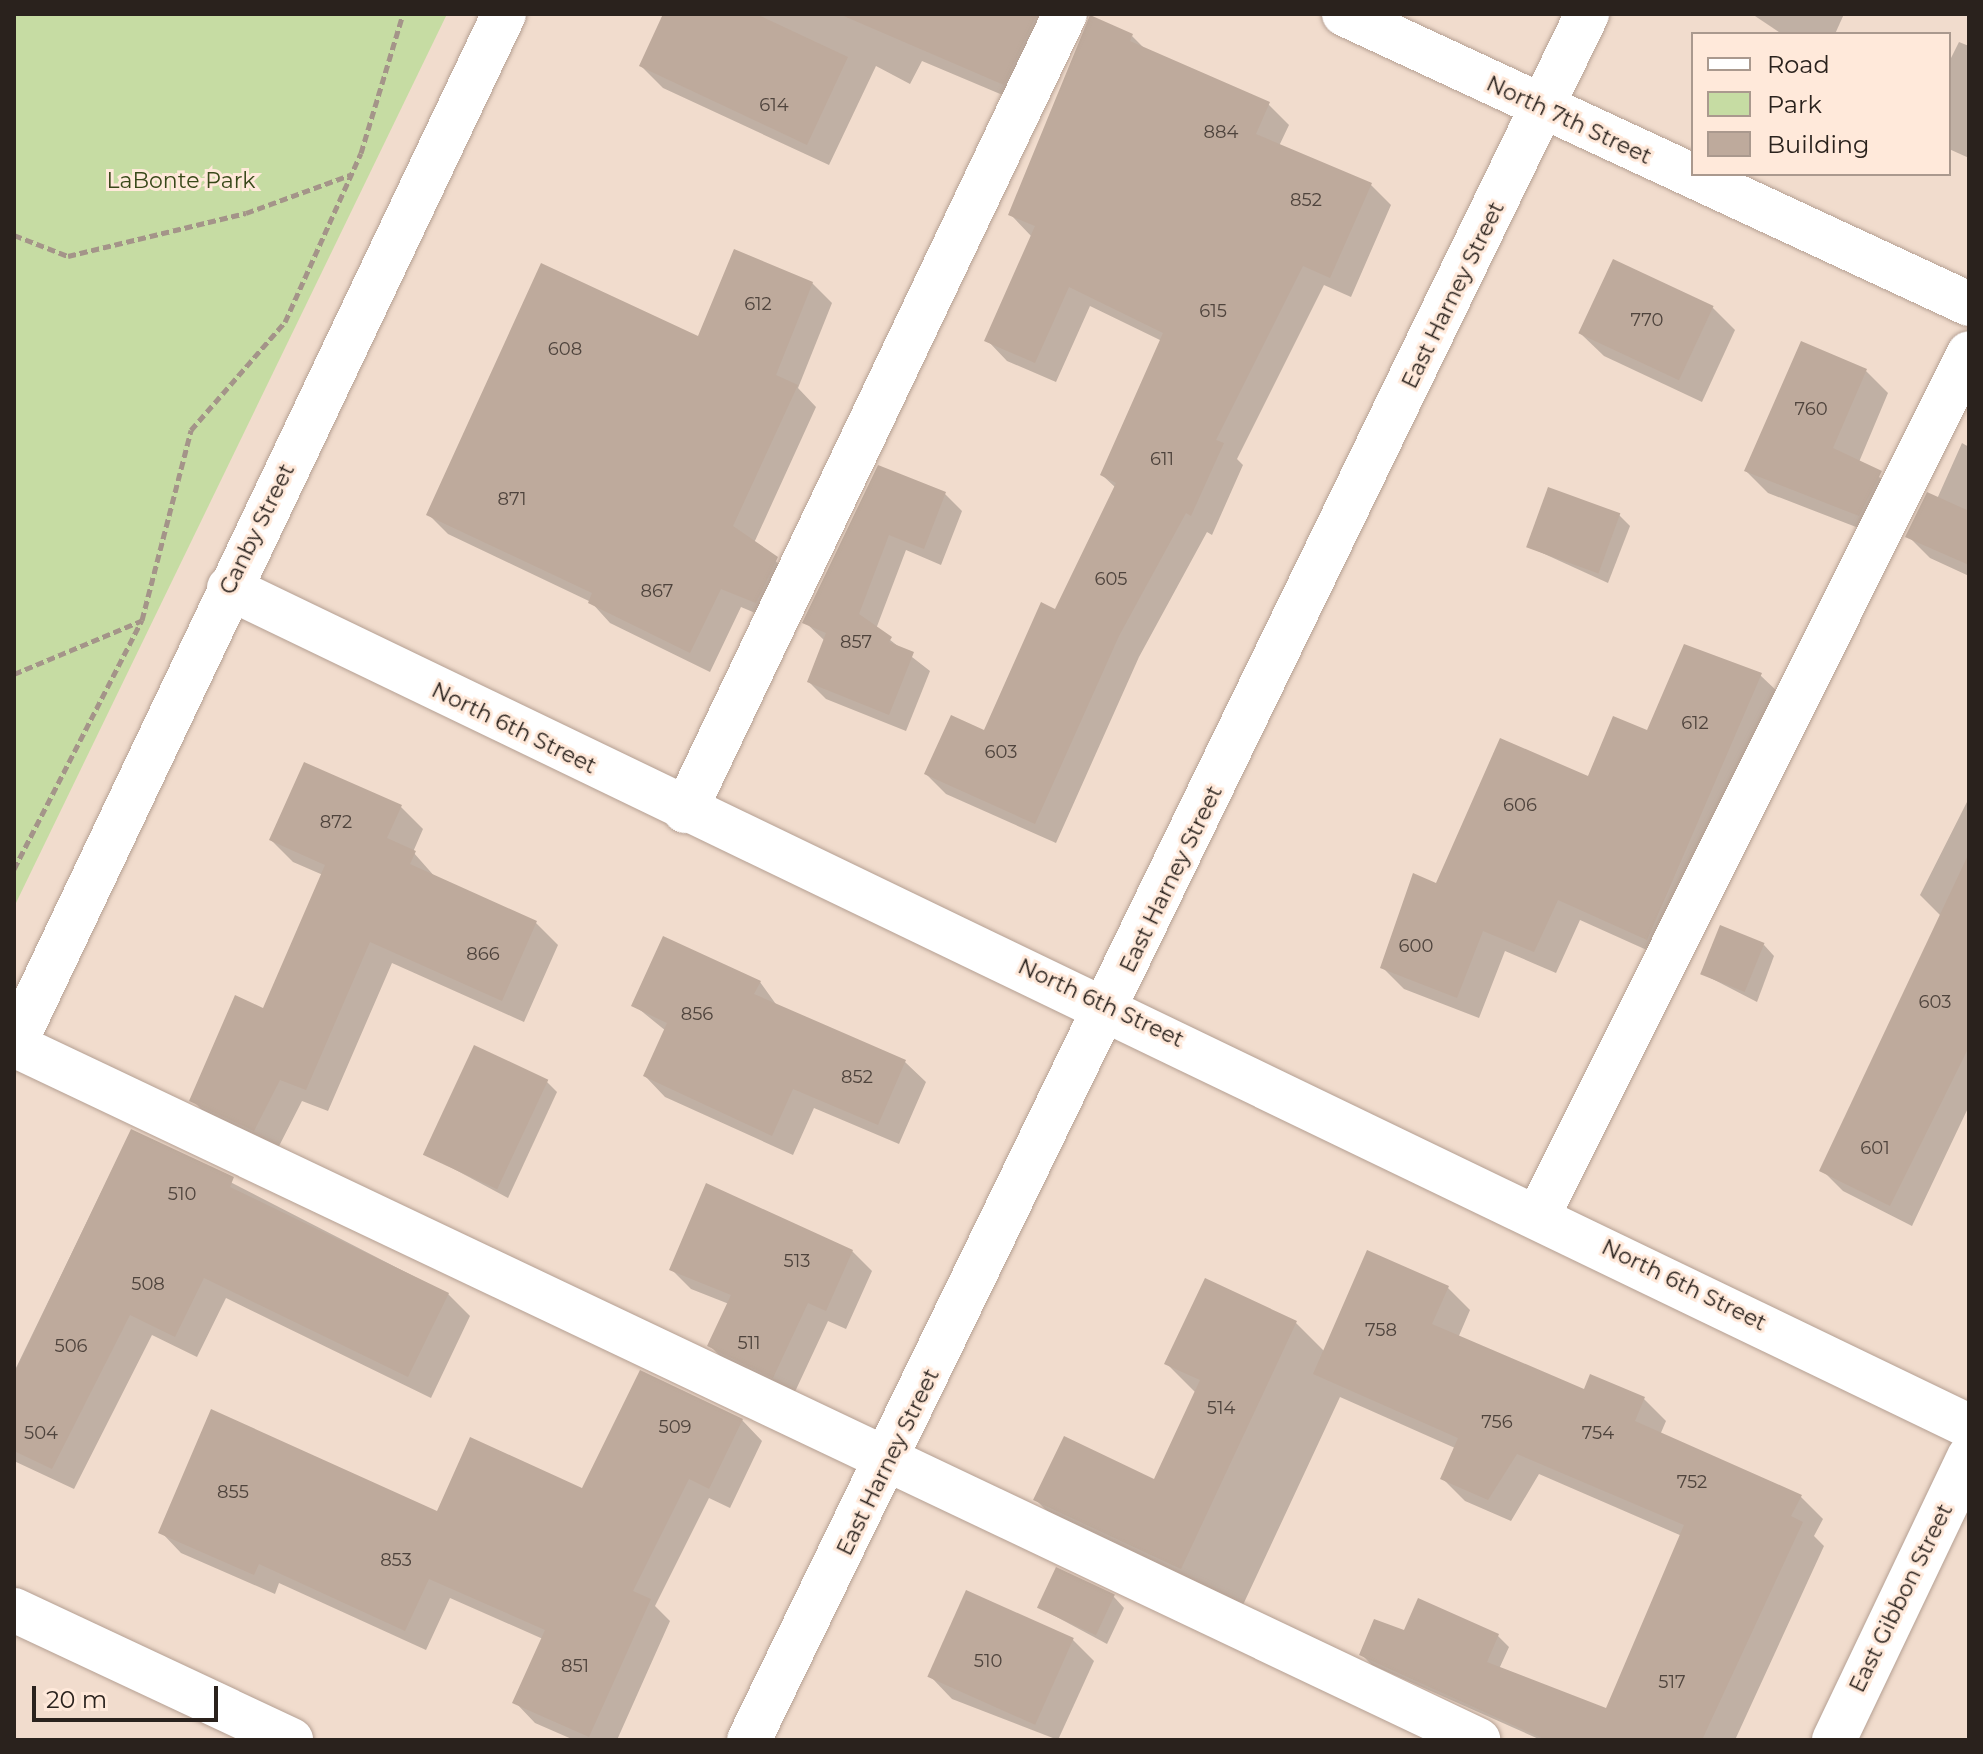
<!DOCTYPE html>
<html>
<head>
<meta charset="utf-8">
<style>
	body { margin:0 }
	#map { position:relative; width:1983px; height:1754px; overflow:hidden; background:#f1dccd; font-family:Montserrat,sans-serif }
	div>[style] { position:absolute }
	.green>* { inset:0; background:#c6dca3 }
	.shadow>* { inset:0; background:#0003 }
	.building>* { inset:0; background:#beaa9c; transform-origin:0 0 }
	.path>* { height:5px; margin-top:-2.5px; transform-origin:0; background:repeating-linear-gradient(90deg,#a49489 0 8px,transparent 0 12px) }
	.roads { filter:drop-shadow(0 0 2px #b5a093) drop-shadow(0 0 2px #b5a093) }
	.minor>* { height:44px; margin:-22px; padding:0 22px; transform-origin:22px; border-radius:22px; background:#fff }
	.major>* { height:44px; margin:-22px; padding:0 22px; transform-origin:22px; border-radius:22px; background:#fff }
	span { translate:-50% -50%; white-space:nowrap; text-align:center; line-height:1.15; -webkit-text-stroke:6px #ffe9da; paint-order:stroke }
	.number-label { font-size:18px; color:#4f443d }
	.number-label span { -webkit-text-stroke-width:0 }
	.street-label { font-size:22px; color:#2a221d }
	.park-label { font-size:22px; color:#384819 }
	.frame { position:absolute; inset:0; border:16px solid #2a221d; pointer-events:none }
	.legend { position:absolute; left:1691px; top:32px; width:260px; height:144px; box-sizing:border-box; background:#ffe9da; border:2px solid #aa998e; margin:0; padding:10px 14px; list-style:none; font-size:24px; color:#2a221d }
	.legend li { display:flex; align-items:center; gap:16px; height:40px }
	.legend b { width:40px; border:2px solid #aa998e }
	.scale { position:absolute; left:32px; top:1686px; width:186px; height:36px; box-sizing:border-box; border:4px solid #2a221d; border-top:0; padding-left:10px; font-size:24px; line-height:28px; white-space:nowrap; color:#2a221d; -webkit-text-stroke:6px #ffe9da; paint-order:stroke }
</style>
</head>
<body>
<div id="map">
	<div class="green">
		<div style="clip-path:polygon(14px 14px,447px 14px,14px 907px)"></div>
	</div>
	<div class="shadow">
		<div style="clip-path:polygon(664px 14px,1048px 14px,1026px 105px,922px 61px,910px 84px,876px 66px,829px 165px,663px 88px,641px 66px)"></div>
		<div style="clip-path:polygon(1752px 14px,1844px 14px,1835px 34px,1782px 34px)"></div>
		<div style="clip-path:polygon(1132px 36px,1146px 50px,1268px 104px,1289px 125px,1279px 146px,1371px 185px,1391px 205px,1351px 297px,1324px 285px,1237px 459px,1243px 465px,1212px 535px,1207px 532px,1139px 657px,1056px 843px,946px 794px,926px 774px,985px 732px,1056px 611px,1116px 488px,1102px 475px,1162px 341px,1090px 306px,1056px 382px,1007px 361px,987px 340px,1032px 237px,1011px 215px)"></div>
		<div style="clip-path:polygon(1959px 42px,1969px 46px,1969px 158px,1949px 149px,1949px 62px)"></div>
		<div style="clip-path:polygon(812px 283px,832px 303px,798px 388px,816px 407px,754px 543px,797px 579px,776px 622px,741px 607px,710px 672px,610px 623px,591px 602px,448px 534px,428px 514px,699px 339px)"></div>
		<div style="clip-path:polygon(1713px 308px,1735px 330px,1702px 402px,1604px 356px,1581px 334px)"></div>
		<div style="clip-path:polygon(1866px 371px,1888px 393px,1859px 462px,1903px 495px,1882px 537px,1768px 493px,1746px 471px)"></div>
		<div style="clip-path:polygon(1962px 443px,1969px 447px,1969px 576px,1930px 558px,1908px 536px,1937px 499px)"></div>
		<div style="clip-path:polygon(879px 468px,945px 494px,962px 511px,941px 565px,906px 550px,876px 629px,930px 671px,906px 731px,826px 699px,809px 682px,825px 641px,805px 622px)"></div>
		<div style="clip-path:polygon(1619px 515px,1630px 526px,1608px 583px,1527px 546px)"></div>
		<div style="clip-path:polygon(1760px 675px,1782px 696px,1669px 960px,1580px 920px,1556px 973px,1505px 951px,1479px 1018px,1404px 989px,1382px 967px,1437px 885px,1648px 733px)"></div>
		<div style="clip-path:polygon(1969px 798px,1969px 1106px,1912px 1226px,1843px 1191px,1822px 1170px,1942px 917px,1920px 895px)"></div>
		<div style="clip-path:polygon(401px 807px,423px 829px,413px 852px,436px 878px,536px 923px,558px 945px,524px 1022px,392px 963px,328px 1111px,302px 1101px,276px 1152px,214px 1122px,192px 1100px,264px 1010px,323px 875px,293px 862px,271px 840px)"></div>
		<div style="clip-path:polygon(1764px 945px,1774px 956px,1757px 1002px,1703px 974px)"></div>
		<div style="clip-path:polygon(760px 982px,778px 1007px,905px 1062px,926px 1082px,899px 1144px,814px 1108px,793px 1155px,665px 1097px,645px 1076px,666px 1031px,634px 1005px)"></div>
		<div style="clip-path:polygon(547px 1082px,557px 1092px,508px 1198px,426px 1154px)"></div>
		<div style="clip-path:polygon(131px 1131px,448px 1294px,470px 1316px,431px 1398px,226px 1298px,197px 1357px,152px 1335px,74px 1489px,14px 1461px,14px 1372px)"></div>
		<div style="clip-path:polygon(852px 1251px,872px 1271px,846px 1329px,828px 1321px,793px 1396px,729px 1365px,710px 1346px,729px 1304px,691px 1289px,672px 1270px)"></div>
		<div style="clip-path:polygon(1448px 1288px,1470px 1310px,1458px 1338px,1585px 1392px,1644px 1399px,1666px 1421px,1660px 1435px,1801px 1497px,1823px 1519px,1814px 1536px,1824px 1546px,1735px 1740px,1541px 1740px,1372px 1665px,1362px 1655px,1405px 1633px,1498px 1636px,1509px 1647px,1499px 1669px,1606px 1712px,1682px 1536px,1539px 1474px,1511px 1521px,1465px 1501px,1442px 1478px,1455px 1448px,1340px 1397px,1235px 1622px,1090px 1554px,1036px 1500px,1155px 1481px,1196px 1393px,1166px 1363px,1296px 1323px,1325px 1352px)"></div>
		<div style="clip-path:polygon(742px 1420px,762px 1441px,730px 1508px,709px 1498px,655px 1606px,670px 1621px,617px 1740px,574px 1740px,535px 1723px,515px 1702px,543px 1639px,450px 1598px,426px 1650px,279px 1583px,275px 1594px,181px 1553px,161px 1532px,438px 1514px,583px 1490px)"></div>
		<div style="clip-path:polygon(1114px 1597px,1124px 1608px,1107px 1644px,1040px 1608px)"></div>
		<div style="clip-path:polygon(1072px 1639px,1094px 1661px,1058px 1740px,952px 1699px,930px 1676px)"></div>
	</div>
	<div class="building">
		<div style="clip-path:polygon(663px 14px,756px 14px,848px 57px,807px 145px,639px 66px)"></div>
		<div style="clip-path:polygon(839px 14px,1037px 14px,1004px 85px)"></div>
		<div style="clip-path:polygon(1090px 15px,1133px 34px,1130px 41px,1270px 102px,1256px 134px,1372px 183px,1330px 278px,1303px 266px,1216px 440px,1224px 443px,1191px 516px,1186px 513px,1119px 636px,1035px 824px,924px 774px,951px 715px,984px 730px,1041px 602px,1055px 609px,1116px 483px,1100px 475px,1163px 333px,1069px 287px,1035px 363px,984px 341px,1035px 226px,1008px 215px)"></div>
		<div style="clip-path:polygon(734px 249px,813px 282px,776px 375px,798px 385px,733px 526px,778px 557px,756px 603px,721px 589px,690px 653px,588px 603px,592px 593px,426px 515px,541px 263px,698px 336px)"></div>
		<div style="left:1613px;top:259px;width:111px;height:82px;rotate:25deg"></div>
		<div style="clip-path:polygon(1801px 341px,1867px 369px,1833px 448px,1882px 471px,1859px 516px,1744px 471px)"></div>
		<div style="clip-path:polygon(878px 465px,946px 492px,924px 549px,889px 535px,859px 614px,892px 637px,889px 642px,914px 652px,889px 715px,807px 682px,826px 633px,802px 623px)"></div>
		<div style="left:1548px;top:487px;width:77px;height:64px;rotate:20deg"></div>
		<div style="clip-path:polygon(1927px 492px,1969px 511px,1969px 565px,1905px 537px)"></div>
		<div style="clip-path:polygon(1684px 644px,1762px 673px,1647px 940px,1558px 900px,1534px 952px,1483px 931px,1457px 998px,1380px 968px,1413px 873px,1436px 883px,1500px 738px,1588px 776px,1613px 716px,1647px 730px)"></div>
		<div style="clip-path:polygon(304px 762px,402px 805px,387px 838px,416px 851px,410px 864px,537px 921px,502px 1001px,370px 942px,306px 1090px,280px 1080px,254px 1131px,189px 1101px,235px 995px,263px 1008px,325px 865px,269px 840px)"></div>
		<div style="clip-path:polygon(1969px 853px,1969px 1047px,1890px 1206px,1819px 1171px)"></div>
		<div style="left:1720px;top:925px;width:48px;height:53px;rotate:22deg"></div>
		<div style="clip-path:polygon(663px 936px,761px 981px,754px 994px,906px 1060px,878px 1125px,793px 1089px,772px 1136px,643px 1076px,667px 1023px,631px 1006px)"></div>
		<div style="left:474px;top:1045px;width:82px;height:121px;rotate:25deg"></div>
		<div style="clip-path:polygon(131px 1129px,234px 1177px,230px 1187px,449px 1293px,408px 1377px,204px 1278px,175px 1337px,130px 1315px,52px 1469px,14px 1451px,14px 1374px)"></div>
		<div style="clip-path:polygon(706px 1183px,853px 1250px,826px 1311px,808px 1303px,773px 1378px,707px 1346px,731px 1295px,669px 1270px)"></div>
		<div style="clip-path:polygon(1367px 1250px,1449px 1286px,1432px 1324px,1584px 1389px,1590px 1374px,1645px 1397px,1635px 1421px,1802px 1495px,1791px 1516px,1803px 1522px,1702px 1740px,1546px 1740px,1359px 1655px,1374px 1619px,1404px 1630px,1418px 1598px,1499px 1634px,1487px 1662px,1606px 1708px,1684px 1525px,1517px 1454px,1488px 1500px,1440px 1479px,1458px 1438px,1313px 1374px)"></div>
		<div style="clip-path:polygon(1205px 1278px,1297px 1321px,1181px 1569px,1033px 1500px,1064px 1436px,1154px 1479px,1200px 1380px,1164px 1364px)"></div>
		<div style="clip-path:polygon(640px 1370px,743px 1419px,709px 1489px,689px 1479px,633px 1591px,651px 1599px,589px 1737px,512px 1703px,545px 1630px,429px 1579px,405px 1631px,259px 1564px,254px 1575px,158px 1533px,211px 1409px,437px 1511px,470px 1437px,582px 1488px)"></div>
		<div style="left:1056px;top:1567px;width:65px;height:45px;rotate:25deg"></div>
		<div style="left:966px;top:1590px;width:118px;height:95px;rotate:24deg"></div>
	</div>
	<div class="path">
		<div style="left:14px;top:235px;width:58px;rotate:21.3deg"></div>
		<div style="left:68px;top:256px;width:183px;rotate:-13.6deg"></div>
		<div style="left:246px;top:213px;width:111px;rotate:-20.1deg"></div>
		<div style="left:14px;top:674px;width:138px;rotate:-22.7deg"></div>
		<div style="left:14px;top:869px;width:280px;rotate:-62.8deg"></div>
		<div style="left:142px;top:620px;width:196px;rotate:-75.5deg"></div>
		<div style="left:191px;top:430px;width:143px;rotate:-49deg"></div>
		<div style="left:285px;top:322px;width:185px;rotate:-65.8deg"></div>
		<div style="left:361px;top:153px;width:145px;rotate:-73.2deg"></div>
	</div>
	<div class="roads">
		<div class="minor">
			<div style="left:504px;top:14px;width:1142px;rotate:115.42deg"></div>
			<div style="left:14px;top:1045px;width:1621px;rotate:25.39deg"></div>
			<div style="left:1344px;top:14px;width:689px;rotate:24.89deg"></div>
			<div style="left:229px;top:588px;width:1931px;rotate:25.72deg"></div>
			<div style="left:685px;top:811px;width:883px;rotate:-64.51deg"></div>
			<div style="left:1539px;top:1214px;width:962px;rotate:-63.46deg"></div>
			<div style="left:14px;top:1610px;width:306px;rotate:25.1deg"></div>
			<div style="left:1834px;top:1740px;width:314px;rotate:-64.5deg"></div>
		</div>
		<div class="major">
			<div style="left:749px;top:1740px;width:1919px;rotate:-64.1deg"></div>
		</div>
	</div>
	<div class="number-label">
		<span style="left:774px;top:105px">614</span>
		<span style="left:1221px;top:132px">884</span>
		<span style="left:1306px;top:200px">852</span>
		<span style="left:758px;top:304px">612</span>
		<span style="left:1213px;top:311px">615</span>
		<span style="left:1647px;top:320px">770</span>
		<span style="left:565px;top:349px">608</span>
		<span style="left:1811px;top:409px">760</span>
		<span style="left:1162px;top:459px">611</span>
		<span style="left:512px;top:499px">871</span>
		<span style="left:1111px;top:579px">605</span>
		<span style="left:657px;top:591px">867</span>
		<span style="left:856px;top:642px">857</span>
		<span style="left:1695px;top:723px">612</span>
		<span style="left:1001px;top:752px">603</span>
		<span style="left:1520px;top:805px">606</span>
		<span style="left:336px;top:822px">872</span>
		<span style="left:1416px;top:946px">600</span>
		<span style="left:483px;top:954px">866</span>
		<span style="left:1935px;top:1002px">603</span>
		<span style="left:697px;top:1014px">856</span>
		<span style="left:857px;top:1077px">852</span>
		<span style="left:1875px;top:1148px">601</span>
		<span style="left:182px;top:1194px">510</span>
		<span style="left:797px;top:1261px">513</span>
		<span style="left:148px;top:1284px">508</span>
		<span style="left:1381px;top:1330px">758</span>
		<span style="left:749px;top:1343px">511</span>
		<span style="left:71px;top:1346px">506</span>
		<span style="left:1221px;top:1408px">514</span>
		<span style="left:1497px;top:1422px">756</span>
		<span style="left:675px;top:1427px">509</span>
		<span style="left:41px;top:1433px">504</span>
		<span style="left:1598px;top:1433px">754</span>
		<span style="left:1692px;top:1482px">752</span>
		<span style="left:233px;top:1492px">855</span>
		<span style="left:396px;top:1560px">853</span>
		<span style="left:988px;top:1661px">510</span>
		<span style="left:575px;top:1666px">851</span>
		<span style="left:1672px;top:1682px">517</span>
	</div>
	<div class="street-label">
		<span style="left:1569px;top:120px;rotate:25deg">North 7th Street</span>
		<span style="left:1453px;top:295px;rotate:-64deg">East Harney Street</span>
		<span style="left:257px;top:529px;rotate:-64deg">Canby Street</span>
		<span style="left:514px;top:728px;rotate:26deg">North 6th Street</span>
		<span style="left:1171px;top:879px;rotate:-64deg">East Harney Street</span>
		<span style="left:1101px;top:1003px;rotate:25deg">North 6th Street</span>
		<span style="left:1684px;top:1285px;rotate:26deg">North 6th Street</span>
		<span style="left:888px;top:1462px;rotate:-64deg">East Harney Street</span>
		<span style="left:1901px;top:1598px;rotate:-64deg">East Gibbon Street</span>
	</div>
	<div class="park-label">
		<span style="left:181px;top:181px">LaBonte Park</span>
	</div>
	<div class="frame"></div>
	<ul class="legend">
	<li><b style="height:10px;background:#fff"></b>Road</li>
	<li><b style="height:22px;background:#c6dca3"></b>Park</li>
	<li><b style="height:22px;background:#beaa9c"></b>Building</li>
	</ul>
	<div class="scale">20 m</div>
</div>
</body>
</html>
